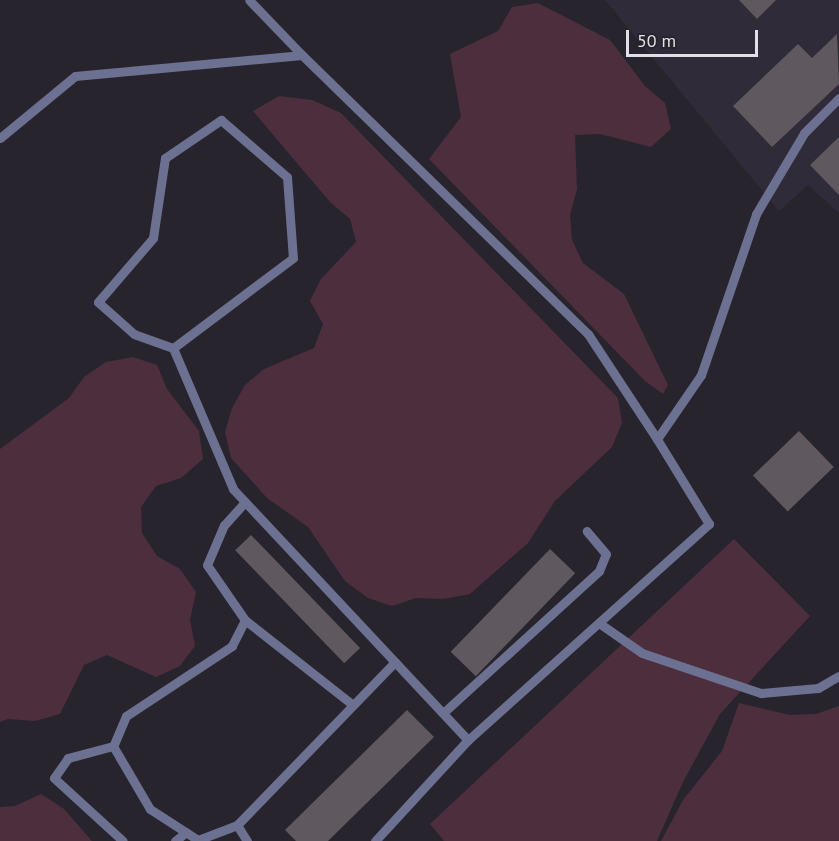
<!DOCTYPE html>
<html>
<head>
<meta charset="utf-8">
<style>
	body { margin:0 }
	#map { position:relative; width:839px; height:841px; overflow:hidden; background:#27242d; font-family:"PT Sans",sans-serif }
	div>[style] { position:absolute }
	.built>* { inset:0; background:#302b39 }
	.green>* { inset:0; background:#4d2e3d }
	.building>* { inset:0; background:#5f585f; transform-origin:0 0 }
	.service>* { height:9px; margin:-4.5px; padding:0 4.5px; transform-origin:4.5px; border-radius:4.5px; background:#6c7192 }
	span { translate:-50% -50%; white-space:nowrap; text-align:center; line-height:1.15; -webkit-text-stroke:4.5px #27242d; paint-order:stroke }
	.scale { position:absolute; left:626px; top:30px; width:132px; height:27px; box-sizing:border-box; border:3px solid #e2e0e6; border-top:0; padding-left:8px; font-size:18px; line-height:21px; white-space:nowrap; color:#e2e0e6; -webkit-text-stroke:4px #27242d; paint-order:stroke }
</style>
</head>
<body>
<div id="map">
	<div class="built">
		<div style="clip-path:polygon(605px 0,839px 0,839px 213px,808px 185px,779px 211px)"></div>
	</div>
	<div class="green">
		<div style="clip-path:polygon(538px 3px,610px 40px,645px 86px,665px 103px,671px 129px,651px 147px,600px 134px,575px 135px,577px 189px,570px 215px,572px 240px,583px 263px,624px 294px,668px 385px,663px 394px,645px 381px,429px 159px,461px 117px,450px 54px,498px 31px,512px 7px)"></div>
		<div style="clip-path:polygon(279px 96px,312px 100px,341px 113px,618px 398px,622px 423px,612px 447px,555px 501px,528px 543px,470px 594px,443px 599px,416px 598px,392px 606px,368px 598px,345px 581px,308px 527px,267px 498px,231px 458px,225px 432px,232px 408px,245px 385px,264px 369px,314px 348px,323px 324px,310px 301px,321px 279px,356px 242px,350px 219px,330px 202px,253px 111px)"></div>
		<div style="clip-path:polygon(133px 357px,157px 365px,167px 389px,199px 431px,203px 459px,181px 478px,156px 486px,141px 507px,142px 533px,157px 556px,180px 569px,196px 592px,190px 620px,195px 646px,180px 666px,156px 677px,107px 655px,84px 665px,60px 714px,35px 721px,8px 719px,0 722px,0 449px,69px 398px,84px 377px,106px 362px)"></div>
		<div style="clip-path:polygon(734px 539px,810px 616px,720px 714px,683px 782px,657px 841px,444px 841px,430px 824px)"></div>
		<div style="clip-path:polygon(739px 703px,790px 715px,816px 714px,839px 706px,839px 841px,661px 841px,683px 800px,722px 751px)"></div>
		<div style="clip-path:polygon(41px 794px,64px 809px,92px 841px,0 841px,0 807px,15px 806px)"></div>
	</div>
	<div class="building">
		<div style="clip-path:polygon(739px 0,776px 0,757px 19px)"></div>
		<div style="clip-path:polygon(837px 34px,839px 84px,772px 147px,733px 106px,798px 44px,812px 58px)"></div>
		<div style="clip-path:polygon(839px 137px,839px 195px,810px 165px)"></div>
		<div style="left:799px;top:431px;width:50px;height:64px;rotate:46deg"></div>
		<div style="left:251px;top:535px;width:157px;height:22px;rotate:46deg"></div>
		<div style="left:550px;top:549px;width:35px;height:143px;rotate:44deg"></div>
		<div style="clip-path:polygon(407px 710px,434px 737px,328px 841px,296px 841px,285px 830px)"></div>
	</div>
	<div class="service">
		<div style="left:302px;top:55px;width:400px;rotate:44.3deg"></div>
		<div style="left:588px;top:334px;width:126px;rotate:56.7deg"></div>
		<div style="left:0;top:138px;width:97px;rotate:-39.6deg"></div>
		<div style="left:75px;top:76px;width:228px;rotate:-5.3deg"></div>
		<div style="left:302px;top:55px;width:76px;rotate:-133.9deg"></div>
		<div style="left:173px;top:348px;width:41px;rotate:-160.3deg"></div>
		<div style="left:134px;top:334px;width:48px;rotate:-138.4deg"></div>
		<div style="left:98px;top:302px;width:84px;rotate:-49.3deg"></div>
		<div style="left:153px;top:238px;width:81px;rotate:-81.5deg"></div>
		<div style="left:165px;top:158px;width:68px;rotate:-34.2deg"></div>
		<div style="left:221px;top:120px;width:87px;rotate:40.8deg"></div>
		<div style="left:287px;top:177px;width:81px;rotate:85.8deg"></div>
		<div style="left:293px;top:258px;width:150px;rotate:143.1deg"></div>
		<div style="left:173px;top:348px;width:153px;rotate:66.9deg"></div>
		<div style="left:233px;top:489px;width:344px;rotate:46.9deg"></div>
		<div style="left:245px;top:502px;width:31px;rotate:132deg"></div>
		<div style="left:224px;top:525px;width:43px;rotate:113deg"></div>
		<div style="left:207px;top:565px;width:67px;rotate:55.4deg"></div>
		<div style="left:245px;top:620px;width:29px;rotate:117deg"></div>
		<div style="left:232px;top:646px;width:127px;rotate:146.6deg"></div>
		<div style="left:126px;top:716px;width:33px;rotate:113deg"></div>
		<div style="left:113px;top:746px;width:73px;rotate:59.6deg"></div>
		<div style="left:150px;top:809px;width:57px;rotate:32.9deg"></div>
		<div style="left:198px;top:840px;width:42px;rotate:-21deg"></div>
		<div style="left:237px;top:825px;width:227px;rotate:-45.9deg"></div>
		<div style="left:245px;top:620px;width:137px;rotate:38.2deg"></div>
		<div style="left:599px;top:623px;width:52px;rotate:34.9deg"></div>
		<div style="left:642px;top:653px;width:126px;rotate:18.6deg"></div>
		<div style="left:761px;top:693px;width:57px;rotate:-5deg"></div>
		<div style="left:818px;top:688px;width:24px;rotate:-30deg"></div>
		<div style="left:443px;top:713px;width:211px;rotate:-42.3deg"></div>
		<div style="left:599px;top:571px;width:18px;rotate:-68deg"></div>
		<div style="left:606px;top:554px;width:30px;rotate:-130deg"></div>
		<div style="left:113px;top:746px;width:47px;rotate:165.1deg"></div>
		<div style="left:68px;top:758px;width:24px;rotate:125deg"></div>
		<div style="left:54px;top:778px;width:93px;rotate:42.4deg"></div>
		<div style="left:237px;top:825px;width:19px;rotate:58deg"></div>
		<div style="left:175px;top:841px;width:14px;rotate:-39deg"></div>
		<div style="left:375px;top:841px;width:137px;rotate:-47.4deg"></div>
		<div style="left:468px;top:740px;width:324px;rotate:-41.9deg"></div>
		<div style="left:709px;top:524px;width:100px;rotate:-121.5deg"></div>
		<div style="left:657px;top:439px;width:78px;rotate:-55.5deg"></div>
		<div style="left:701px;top:375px;width:170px;rotate:-71.1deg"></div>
		<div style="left:756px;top:214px;width:94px;rotate:-59.3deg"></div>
		<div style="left:804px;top:133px;width:49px;rotate:-45deg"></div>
	</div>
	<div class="scale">50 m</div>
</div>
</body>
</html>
